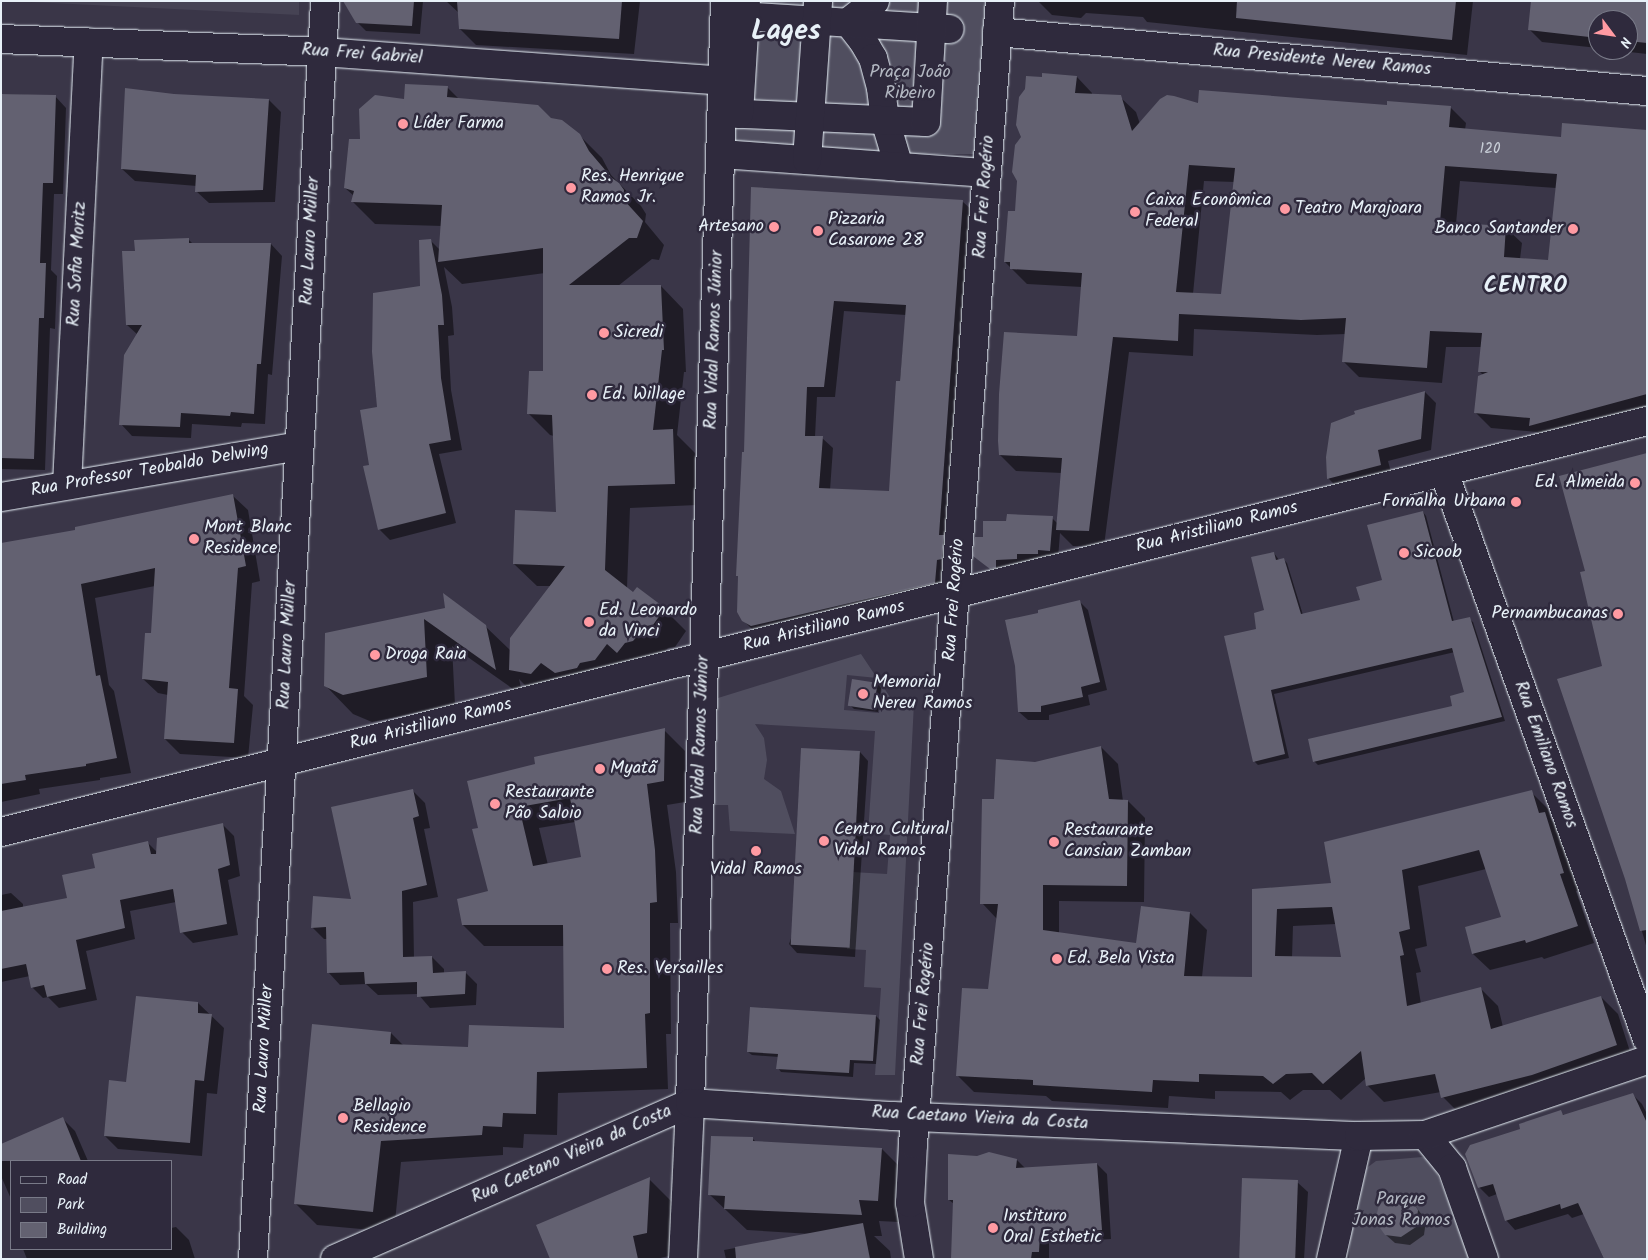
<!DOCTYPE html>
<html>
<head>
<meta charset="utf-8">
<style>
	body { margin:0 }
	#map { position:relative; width:1648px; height:1260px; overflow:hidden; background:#3a3648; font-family:Kalam,sans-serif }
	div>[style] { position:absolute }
	.built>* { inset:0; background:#464354 }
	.green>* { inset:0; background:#504e5f; transform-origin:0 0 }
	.shadow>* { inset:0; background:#0007 }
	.building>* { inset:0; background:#636171; transform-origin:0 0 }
	.roads { filter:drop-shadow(0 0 1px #e8f1f8) drop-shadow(0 0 1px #e8f1f8) }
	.street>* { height:28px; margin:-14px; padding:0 14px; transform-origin:14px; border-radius:14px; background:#2f2a3d }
	.secondary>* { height:28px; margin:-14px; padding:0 14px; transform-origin:14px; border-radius:14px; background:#2f2a3d }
	.dots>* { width:14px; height:14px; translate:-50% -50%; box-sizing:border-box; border:2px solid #2f2a3d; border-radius:50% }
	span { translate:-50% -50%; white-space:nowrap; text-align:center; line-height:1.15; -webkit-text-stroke:5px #2f2a3d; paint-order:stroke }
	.number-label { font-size:15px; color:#c7cdd6 }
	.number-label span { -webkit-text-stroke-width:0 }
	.street-label { font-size:18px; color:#e8f1f8 }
	.park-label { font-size:18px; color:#b3b8c2 }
	.poi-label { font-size:18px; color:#e8f1f8 }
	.left { translate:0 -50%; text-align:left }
	.right { translate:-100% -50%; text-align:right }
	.district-label { font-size:22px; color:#e8f1f8; font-weight:700; letter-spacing:1px }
	.town-label { font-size:28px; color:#e8f1f8; font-weight:700 }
	.frame { position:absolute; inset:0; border:2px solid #e8f1f8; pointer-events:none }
	.legend { position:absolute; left:10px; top:1160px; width:162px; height:90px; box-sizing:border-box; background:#2f2a3d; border:1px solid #797a88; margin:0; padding:6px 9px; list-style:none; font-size:15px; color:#e8f1f8 }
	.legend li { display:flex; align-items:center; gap:10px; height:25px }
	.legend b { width:25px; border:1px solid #797a88 }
	.north { position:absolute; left:1588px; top:10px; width:50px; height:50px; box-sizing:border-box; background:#2f2a3d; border:1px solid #797a88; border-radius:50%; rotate:121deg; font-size:14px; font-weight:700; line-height:20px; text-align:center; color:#e8f1f8 }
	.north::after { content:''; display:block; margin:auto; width:18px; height:22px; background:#ff9aa2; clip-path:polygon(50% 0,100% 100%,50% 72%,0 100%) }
</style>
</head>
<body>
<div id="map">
	<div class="built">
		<div style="clip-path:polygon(11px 1px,299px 1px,299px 15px)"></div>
	</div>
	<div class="green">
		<div style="left:725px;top:1px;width:267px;height:153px"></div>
		<div style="clip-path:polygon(861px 654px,877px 678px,847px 675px,844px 710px,879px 713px,882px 685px,896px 706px,914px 703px,895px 1075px,875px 1075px,881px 988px,864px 987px,866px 950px,847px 949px,852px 872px,887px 874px,890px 835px,868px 833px,875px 731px,755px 724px,764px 738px,767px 760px,764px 779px,781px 791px,795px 834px,730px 831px,728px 805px,715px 805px,718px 698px)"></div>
		<div style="clip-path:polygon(1422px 1157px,1429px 1159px,1433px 1164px,1472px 1259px,1349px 1259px,1352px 1212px,1364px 1170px,1376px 1161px)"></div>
	</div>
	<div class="shadow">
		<div style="clip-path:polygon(353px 1px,423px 1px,420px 34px,366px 31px,357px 22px)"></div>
		<div style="clip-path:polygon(446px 1px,640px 1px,634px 54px,476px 45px,460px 29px,459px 13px)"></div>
		<div style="clip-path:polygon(1038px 1px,1473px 1px,1467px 55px,1147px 22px,1143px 17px,1086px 13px,1081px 18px,1052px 15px)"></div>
		<div style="clip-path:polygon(1647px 1px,1647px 54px,1612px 50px,1628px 50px,1628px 20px,1598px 20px,1598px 48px,1542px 42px,1529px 29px)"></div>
		<div style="clip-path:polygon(evenodd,1077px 77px,1092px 93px,1092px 95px,1120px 97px,1136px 112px,1140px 124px,1199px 105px,1450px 107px,1466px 123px,1465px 130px,1562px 138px,1647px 130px,1647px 414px,1546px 441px,1537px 432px,1491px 428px,1475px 412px,1483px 375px,1479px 371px,1482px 347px,1446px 347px,1442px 383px,1359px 377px,1343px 361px,1346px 334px,1317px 335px,1194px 329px,1193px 356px,1129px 352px,1104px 546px,1073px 546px,1060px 533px,1058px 559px,1046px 562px,1025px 562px,1025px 567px,999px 577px,975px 555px,984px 538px,1007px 522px,1052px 518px,1058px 524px,1062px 473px,1016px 471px,1000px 455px,1078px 337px,1082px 287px,1027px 284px,1005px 262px,1017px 213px,1023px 137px,1043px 78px,1077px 77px,1204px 181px,1235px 182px,1222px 295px,1193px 294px,1204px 181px,1077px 77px,1460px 181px,1556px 188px,1549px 261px,1520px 259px,1522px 243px,1506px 228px,1456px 224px,1460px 181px)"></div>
		<div style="clip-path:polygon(447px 87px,459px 99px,551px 119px,579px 135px,602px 158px,611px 175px,641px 206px,646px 214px,645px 222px,664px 245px,659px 260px,652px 259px,618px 286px,661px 286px,683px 309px,686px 372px,684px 372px,677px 435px,695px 453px,697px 505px,630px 508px,627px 588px,633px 594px,637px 589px,664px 609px,686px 631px,675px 647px,668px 648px,655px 663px,532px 692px,519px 679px,523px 696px,452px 646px,455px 705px,372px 722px,353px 714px,325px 685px,327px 634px,446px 609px,485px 626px,511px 651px,551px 586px,537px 586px,514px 564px,558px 513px,554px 436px,550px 435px,528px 413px,545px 373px,545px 273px,462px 284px,444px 267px,452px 307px,454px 335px,448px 336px,451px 390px,462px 450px,439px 454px,456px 523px,390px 540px,379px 529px,370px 466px,379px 408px,421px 287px,430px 240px,440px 250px,442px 226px,375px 224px,353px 202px,354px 196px,345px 188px,361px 140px,405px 100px)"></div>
		<div style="clip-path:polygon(1px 94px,55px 96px,66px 108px,63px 194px,54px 194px,51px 270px,57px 276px,55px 329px,50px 328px,45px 470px,1px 469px)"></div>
		<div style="clip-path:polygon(174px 95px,269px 100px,281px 112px,275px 202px,209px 203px,196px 191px,197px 186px,135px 181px,122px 169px)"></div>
		<div style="clip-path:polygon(evenodd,752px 188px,963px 202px,974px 212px,946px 593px,755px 632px,743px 620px,752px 188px,844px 311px,906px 315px,890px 492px,830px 490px,833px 448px,822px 438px,815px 437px,817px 397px,835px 397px,844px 311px)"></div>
		<div style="clip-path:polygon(189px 240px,193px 244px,271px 244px,282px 256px,272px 375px,268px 374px,265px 424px,242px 423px,241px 427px,192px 424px,191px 438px,132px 436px,121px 424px,138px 335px,127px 325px,136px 252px)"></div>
		<div style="clip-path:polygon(1425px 392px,1436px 403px,1431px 450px,1388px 461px,1392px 476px,1340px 490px,1329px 479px,1328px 457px)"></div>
		<div style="clip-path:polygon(233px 496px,248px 510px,260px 581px,252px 583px,244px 696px,253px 705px,248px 758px,180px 754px,165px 739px,168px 695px,158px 693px,143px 679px,152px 635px,155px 586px,95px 598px,109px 685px,114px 691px,131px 773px,100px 778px,100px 780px,39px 789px,40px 794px,1px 802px,1px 544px,76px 531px)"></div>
		<div style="clip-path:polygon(1423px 512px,1426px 516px,1454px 622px,1469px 619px,1473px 622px,1505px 721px,1318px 765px,1314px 761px,1453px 707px,1466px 693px,1455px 652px,1274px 694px,1289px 758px,1258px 765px,1255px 762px,1257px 630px,1266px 611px,1274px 553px,1279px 560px,1283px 559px,1287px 563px,1303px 615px,1362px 601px,1384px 581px)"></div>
		<div style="clip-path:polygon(1587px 572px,1647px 781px,1647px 949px,1627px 878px,1604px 667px)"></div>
		<div style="clip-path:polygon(1079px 601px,1088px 610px,1107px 690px,1088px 695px,1090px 705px,1049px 715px,1049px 720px,1028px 720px,1019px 712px,1040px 614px)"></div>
		<div style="clip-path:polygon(878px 684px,881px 688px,878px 712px,854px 709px,850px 705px)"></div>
		<div style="clip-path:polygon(evenodd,664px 730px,685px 751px,685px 802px,667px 805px,676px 872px,678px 923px,670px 923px,671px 1034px,666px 1034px,668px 1089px,558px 1093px,557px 1135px,524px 1134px,523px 1148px,503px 1147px,503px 1155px,401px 1162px,394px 1232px,317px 1225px,296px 1204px,391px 1033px,404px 1046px,469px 1048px,565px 1029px,564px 946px,484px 946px,463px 925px,489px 892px,480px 829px,536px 765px,664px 730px,575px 822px,582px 858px,548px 865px,539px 828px,575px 822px)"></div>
		<div style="clip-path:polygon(evenodd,1101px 747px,1118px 764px,1123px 801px,1128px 801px,1145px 818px,1144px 902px,1059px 901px,1059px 934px,1137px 945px,1190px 913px,1207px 930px,1202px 977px,1253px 978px,1253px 890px,1332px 884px,1531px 792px,1548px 809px,1552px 821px,1562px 830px,1580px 890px,1576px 891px,1594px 943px,1544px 959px,1542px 957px,1490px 970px,1473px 954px,1503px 918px,1486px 869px,1418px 886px,1427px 946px,1415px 949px,1421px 972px,1416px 973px,1421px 1004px,1481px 989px,1498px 1006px,1503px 1027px,1601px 997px,1618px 1014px,1633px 1061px,1460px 1114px,1443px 1097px,1441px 1092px,1384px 1102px,1367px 1085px,1366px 1078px,1341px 1100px,1330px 1090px,1303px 1090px,1290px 1100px,1281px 1092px,1215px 1091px,1215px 1099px,1169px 1096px,1168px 1108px,1052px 1101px,1046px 1096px,974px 1092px,957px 1075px,989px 991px,997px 919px,982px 903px,995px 800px,1035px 763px,1101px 747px,1336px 924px,1342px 958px,1292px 958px,1293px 926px,1336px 924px)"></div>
		<div style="clip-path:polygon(860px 752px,868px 761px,855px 957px,797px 953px,789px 944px)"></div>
		<div style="clip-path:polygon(413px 791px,425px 803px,430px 828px,424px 829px,438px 897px,413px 902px,414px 958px,432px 957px,444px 969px,444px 974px,465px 972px,477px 984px,476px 1005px,430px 1008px,418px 994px,378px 995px,366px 984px,340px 985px,329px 973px,328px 939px,324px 939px,312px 927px,352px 901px)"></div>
		<div style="clip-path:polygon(223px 825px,234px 836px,240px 876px,228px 880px,238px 935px,193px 943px,182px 932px,176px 902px,130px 911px,135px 939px,86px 951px,97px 1000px,59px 1008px,48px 997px,43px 998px,32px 987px,30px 976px,1px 982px,1px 895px,11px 893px,23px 904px,23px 908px,68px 899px,96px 869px,148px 843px,157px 852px)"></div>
		<div style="clip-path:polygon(198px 1003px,224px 1028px,217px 1094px,207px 1093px,202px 1156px,118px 1149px,105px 1136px,127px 1083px)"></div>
		<div style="clip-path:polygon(876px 1016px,880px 1020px,876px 1064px,854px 1063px,853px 1077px,781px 1072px,778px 1068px,779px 1057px,752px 1055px,748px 1052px)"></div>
		<div style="clip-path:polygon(1632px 1094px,1642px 1104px,1647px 1114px,1647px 1259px,1604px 1259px,1584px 1214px,1572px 1218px,1568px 1214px,1515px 1230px,1506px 1220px,1497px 1194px,1489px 1197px,1479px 1187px,1522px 1130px,1560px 1112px,1565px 1116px)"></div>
		<div style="clip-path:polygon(63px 1119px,75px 1131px,88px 1161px,11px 1161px,11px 1199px,1px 1176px,1px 1145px)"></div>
		<div style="clip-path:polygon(753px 1139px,756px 1142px,882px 1149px,903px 1170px,899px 1222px,879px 1221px,882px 1236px,874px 1236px,890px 1251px,891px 1259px,726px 1259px,724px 1250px,811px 1234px,747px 1230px,710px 1195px)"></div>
		<div style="clip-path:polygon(1017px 1160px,1026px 1169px,1097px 1164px,1107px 1174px,1111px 1239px,1049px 1243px,1049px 1259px,952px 1259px,954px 1204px,949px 1200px)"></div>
		<div style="clip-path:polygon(649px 1179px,672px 1202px,669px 1256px,656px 1259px,556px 1259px)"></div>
		<div style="clip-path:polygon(1297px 1182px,1308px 1192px,1304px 1259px,1238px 1259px)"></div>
		<div style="clip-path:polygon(1409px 1198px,1426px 1220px,1424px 1235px,1410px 1245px,1395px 1243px,1386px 1235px)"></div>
		<div style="clip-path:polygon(176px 1227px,189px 1240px,195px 1259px,27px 1259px,23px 1249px,171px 1249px,171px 1228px)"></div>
	</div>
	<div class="building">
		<div style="clip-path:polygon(343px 1px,414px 1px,412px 26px,356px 23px)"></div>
		<div style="clip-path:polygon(457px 1px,622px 1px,619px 39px,459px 29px)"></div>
		<div style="clip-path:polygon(1237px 1px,1456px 1px,1452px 40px,1236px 18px)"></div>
		<div style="clip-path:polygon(1531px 1px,1647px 1px,1647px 43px,1628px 41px,1628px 20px,1598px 20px,1598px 38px,1528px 30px)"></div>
		<div style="clip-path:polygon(evenodd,1042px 73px,1077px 76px,1075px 93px,1121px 95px,1132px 131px,1160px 99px,1167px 95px,1174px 96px,1198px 103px,1199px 90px,1387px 105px,1387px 101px,1451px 106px,1449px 127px,1561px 137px,1562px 123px,1647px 130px,1647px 394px,1529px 426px,1530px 418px,1474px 413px,1478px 376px,1488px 372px,1478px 372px,1482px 333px,1430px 331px,1427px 368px,1342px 362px,1346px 318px,1301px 320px,1179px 314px,1178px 341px,1113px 337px,1089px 531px,1056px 530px,1062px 458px,999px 455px,998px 441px,999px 394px,1004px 332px,1077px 336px,1082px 273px,1010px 269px,1010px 262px,1004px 262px,1008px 211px,1015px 211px,1017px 181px,1012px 172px,1015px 145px,1021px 137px,1016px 125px,1019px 97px,1025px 89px,1026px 76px,1042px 77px,1042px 73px,1189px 165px,1235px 168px,1221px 294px,1176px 292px,1189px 165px,1042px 73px,1445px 166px,1557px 174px,1548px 260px,1504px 257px,1506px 226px,1440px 222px,1445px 166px)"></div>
		<div style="clip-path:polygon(405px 84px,448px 86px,447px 97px,538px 105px,551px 118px,562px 120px,580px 134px,589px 151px,612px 178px,619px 183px,624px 190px,623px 199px,643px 221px,637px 238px,629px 238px,569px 285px,661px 285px,664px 350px,662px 350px,653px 430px,673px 429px,675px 484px,608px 486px,605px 570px,633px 592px,637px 587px,665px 608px,653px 625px,646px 626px,633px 641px,625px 643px,617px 653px,607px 644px,595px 660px,580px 663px,577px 668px,555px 673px,541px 663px,531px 674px,509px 670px,510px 638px,565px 566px,513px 564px,515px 510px,556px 512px,552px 415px,527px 414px,529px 371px,543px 371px,543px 248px,438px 262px,442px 205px,351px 202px,354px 191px,344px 188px,349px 139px,360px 139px,359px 109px,375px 95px,404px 99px)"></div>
		<div style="clip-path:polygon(125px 88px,174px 94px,269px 99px,263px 190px,195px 192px,196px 175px,121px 169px)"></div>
		<div style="clip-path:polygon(1px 94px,56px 95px,53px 183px,43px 183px,40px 263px,46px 263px,44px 318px,39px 318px,34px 459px,1px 458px)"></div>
		<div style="clip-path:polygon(evenodd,751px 187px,963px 200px,939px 535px,944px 535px,942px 559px,937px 560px,935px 583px,751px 626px,742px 621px,737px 612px,738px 576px,736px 576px,742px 452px,744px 452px,751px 187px,834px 301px,906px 305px,900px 381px,896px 381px,889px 491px,819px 488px,823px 436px,805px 436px,807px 387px,824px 387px,834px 301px)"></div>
		<div style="clip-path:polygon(189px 238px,189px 243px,271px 243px,261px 364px,257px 364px,254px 414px,231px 412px,230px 416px,181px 413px,180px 427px,119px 425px,124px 355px,142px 325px,126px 325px,122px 251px,135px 251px,134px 240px)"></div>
		<div style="clip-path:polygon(431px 239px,442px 295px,444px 325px,438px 325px,441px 378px,451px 440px,429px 444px,446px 513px,378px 530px,363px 466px,369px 465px,360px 410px,377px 407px,372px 352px,373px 293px,420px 286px,419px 240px)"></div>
		<div style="clip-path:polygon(1425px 391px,1421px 439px,1378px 450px,1381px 465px,1327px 479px,1326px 457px,1331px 423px,1355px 414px,1354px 411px)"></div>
		<div style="clip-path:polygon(1647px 453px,1647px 930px,1640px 931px,1625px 879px,1557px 679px,1602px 666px,1580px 572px,1585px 571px,1559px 476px)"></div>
		<div style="clip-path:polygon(233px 494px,246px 566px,238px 568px,229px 688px,238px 689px,234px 743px,164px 739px,168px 682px,142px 679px,145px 633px,151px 633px,155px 568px,81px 584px,96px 676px,100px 675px,117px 758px,86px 764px,86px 766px,25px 775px,26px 780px,1px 784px,1px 543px,75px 530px,75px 527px)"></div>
		<div style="clip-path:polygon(1423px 511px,1452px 621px,1470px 617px,1502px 717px,1313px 762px,1308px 739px,1452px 706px,1450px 696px,1464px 692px,1452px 648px,1271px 690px,1285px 754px,1253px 762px,1224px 636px,1256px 629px,1254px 613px,1264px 610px,1251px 557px,1274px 552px,1276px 560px,1284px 558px,1301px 614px,1360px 600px,1356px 587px,1382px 580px,1367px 525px)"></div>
		<div style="clip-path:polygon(1007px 514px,1053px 516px,1050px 551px,1038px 550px,1038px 554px,1017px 554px,1017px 559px,996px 560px,996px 568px,990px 569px,973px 556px,975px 537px,983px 537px,983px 521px,1006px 521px)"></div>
		<div style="clip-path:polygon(443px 593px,486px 625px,496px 670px,424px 619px,427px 677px,343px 695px,324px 686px,325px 633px,445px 608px)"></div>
		<div style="clip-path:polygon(1080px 600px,1100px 682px,1081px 687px,1083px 697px,1041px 706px,1041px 712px,1018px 712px,1015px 666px,1005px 620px,1038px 613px,1038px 610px)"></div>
		<div style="left:852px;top:679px;width:26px;height:27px;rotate:9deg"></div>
		<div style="clip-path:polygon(evenodd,665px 728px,664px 781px,647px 784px,655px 850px,657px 902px,650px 903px,650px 1013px,645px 1014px,647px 1068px,537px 1072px,536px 1114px,503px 1113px,502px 1127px,483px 1126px,482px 1135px,381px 1141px,373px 1212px,294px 1204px,312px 1024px,391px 1032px,390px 1044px,468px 1047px,469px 1025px,564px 1028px,563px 925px,462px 925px,457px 899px,488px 891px,472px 829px,478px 828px,467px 781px,535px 764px,534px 757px,665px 728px,570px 798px,581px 857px,533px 866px,519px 807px,570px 798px)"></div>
		<div style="clip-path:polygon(evenodd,1101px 746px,1109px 799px,1128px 800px,1127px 886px,1043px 885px,1043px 930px,1136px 943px,1141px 906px,1190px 912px,1184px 976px,1252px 977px,1252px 889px,1331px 883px,1324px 842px,1532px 790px,1539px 813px,1545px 812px,1564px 873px,1560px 874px,1578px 926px,1526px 943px,1525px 940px,1472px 954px,1465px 927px,1501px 917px,1479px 850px,1402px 870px,1410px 929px,1399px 932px,1404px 955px,1400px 956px,1407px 1006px,1481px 987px,1491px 1029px,1601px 996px,1617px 1045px,1532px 1075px,1441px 1098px,1435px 1074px,1366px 1086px,1361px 1051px,1323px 1084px,1312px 1073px,1286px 1074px,1273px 1084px,1263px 1076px,1199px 1074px,1199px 1082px,1153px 1080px,1152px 1092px,1033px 1085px,1033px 1080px,956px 1076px,962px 988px,988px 989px,998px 904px,980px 904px,982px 799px,994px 799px,996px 759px,1035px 762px,1101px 746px,1332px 907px,1341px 957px,1275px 956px,1277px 909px,1332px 907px)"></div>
		<div style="left:801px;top:748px;width:59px;height:197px;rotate:3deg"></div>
		<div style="clip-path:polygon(413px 789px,419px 816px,413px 818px,427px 885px,402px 891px,403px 957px,432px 956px,433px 973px,466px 971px,465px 994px,417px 997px,417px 982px,365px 984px,364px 972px,327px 973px,326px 927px,311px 928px,313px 896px,351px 899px,331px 807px)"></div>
		<div style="clip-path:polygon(223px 823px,230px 865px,218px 869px,227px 924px,180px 933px,173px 889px,120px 900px,125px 928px,76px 940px,86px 989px,47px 997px,44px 985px,31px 988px,26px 964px,1px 969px,1px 911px,67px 898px,62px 875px,95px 868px,92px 854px,148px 841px,151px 854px,156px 854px,157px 838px)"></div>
		<div style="clip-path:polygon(136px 996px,198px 1002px,198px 1013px,212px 1014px,204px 1081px,195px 1080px,190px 1143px,104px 1136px,109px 1080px,126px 1082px)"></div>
		<div style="clip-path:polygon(750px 1007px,876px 1015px,873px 1061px,850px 1060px,849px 1073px,776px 1069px,778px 1054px,747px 1052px)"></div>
		<div style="clip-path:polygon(1633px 1093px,1647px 1123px,1647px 1259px,1604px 1259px,1578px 1203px,1561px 1209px,1560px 1204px,1505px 1221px,1493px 1184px,1478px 1188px,1465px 1154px,1470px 1145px,1520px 1129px,1519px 1124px,1561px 1110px,1563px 1115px)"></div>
		<div style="clip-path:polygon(63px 1117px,81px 1161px,1px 1161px,1px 1144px)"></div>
		<div style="clip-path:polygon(711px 1136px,753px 1137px,753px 1141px,882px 1148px,878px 1201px,859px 1200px,862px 1215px,724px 1209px,725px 1196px,708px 1195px)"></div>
		<div style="clip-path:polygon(989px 1152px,1017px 1159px,1016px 1168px,1097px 1163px,1102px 1230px,1040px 1234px,1039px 1252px,1032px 1252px,1031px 1259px,951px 1259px,953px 1200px,948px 1200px,948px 1154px,977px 1156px)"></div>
		<div style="clip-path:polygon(650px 1177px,647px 1233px,633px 1236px,638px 1259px,550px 1259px,536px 1225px)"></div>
		<div style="left:1242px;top:1178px;width:56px;height:81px;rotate:2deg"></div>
		<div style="clip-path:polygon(1393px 1194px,1409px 1197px,1418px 1210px,1416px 1227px,1401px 1237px,1385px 1235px,1375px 1221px,1379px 1205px)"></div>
		<div style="clip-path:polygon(863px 1223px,870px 1259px,736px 1259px,735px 1247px)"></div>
	</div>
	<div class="roads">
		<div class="street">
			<div style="left:875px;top:1px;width:34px;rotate:142deg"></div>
			<div style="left:848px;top:22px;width:24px;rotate:52deg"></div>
			<div style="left:863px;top:41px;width:20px;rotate:60deg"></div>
			<div style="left:873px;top:58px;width:31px;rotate:75deg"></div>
			<div style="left:881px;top:88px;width:32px;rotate:83deg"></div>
			<div style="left:885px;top:120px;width:49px;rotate:73.4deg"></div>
			<div style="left:725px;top:15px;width:225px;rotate:3.6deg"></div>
			<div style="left:722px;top:113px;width:204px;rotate:2.5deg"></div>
			<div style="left:926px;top:122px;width:121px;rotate:-86.7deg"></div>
			<div style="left:739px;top:114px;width:113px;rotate:-86.5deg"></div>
			<div style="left:721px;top:154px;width:267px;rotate:4.1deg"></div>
			<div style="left:807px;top:160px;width:159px;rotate:-86deg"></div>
			<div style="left:67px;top:485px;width:443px;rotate:-87.2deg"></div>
			<div style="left:1px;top:497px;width:302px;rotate:-9.7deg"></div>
			<div style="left:1425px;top:1135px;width:43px;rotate:50.7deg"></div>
			<div style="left:1452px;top:1168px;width:96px;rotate:70.6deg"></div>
			<div style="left:683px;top:1259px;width:156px;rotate:-87.4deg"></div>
			<div style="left:1331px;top:1259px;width:126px;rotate:-77.2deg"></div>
		</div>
		<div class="secondary">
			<div style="left:997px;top:32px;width:653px;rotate:5.19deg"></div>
			<div style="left:1px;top:39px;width:321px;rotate:2.3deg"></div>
			<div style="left:322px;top:52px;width:402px;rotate:4.1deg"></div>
			<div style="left:1444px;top:472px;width:602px;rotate:70.3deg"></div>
			<div style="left:1px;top:832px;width:1697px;rotate:-14.02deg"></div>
			<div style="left:690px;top:1103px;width:1103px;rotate:-88.18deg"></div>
			<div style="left:253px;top:1259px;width:1260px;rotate:-86.72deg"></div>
			<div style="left:335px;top:1259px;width:388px;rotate:-23.7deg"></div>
			<div style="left:690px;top:1103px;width:203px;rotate:3.7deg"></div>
			<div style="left:893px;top:1116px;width:466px;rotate:2.5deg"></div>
			<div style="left:1359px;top:1136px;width:66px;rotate:-0.9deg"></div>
			<div style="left:1425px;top:1135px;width:234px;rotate:-18.7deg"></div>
			<div style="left:919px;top:1259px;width:57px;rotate:-99.1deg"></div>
			<div style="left:910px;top:1203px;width:59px;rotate:-87.1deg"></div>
			<div style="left:913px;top:1144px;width:1146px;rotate:-85.65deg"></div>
		</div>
	</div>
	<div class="dots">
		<div style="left:403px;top:124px;background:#ff9aa2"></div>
		<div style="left:571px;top:188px;background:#ff9aa2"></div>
		<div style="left:1285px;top:209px;background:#ff9aa2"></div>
		<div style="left:1135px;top:212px;background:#ff9aa2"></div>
		<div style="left:774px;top:227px;background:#ff9aa2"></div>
		<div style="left:1573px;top:229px;background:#ff9aa2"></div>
		<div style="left:818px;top:231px;background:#ff9aa2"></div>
		<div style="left:604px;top:333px;background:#ff9aa2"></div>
		<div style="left:592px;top:395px;background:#ff9aa2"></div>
		<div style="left:1635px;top:483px;background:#ff9aa2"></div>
		<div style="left:1516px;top:502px;background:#ff9aa2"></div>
		<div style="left:194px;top:539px;background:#ff9aa2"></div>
		<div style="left:1404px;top:553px;background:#ff9aa2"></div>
		<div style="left:1618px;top:614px;background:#ff9aa2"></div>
		<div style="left:589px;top:622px;background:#ff9aa2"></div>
		<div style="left:375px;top:655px;background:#ff9aa2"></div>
		<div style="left:863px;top:694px;background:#ff9aa2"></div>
		<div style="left:600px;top:769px;background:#ff9aa2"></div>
		<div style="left:495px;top:804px;background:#ff9aa2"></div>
		<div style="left:824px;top:841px;background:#ff9aa2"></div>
		<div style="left:1054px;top:842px;background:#ff9aa2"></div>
		<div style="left:756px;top:851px;background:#ff9aa2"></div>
		<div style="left:1057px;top:959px;background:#ff9aa2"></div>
		<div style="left:607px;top:969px;background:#ff9aa2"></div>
		<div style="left:343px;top:1118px;background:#ff9aa2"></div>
		<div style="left:993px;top:1228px;background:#ff9aa2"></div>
	</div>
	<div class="number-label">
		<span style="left:1490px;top:150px">120</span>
	</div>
	<div class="street-label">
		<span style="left:362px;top:55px;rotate:4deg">Rua Frei Gabriel</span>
		<span style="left:1322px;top:61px;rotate:5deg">Rua Presidente Nereu Ramos</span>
		<span style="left:985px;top:197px;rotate:-86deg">Rua Frei Rogério</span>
		<span style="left:311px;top:241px;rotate:-87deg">Rua Lauro Müller</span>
		<span style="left:78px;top:264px;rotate:-87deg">Rua Sofia Moritz</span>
		<span style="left:715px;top:340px;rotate:-88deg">Rua Vidal Ramos Júnior</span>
		<span style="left:150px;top:471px;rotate:-10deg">Rua Professor Teobaldo Delwing</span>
		<span style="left:1217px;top:528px;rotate:-14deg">Rua Aristiliano Ramos</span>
		<span style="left:955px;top:600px;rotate:-86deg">Rua Frei Rogério</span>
		<span style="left:824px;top:627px;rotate:-14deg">Rua Aristiliano Ramos</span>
		<span style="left:288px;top:645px;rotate:-87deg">Rua Lauro Müller</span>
		<span style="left:431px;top:725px;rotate:-14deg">Rua Aristiliano Ramos</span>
		<span style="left:701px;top:745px;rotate:-88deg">Rua Vidal Ramos Júnior</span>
		<span style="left:1545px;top:755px;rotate:70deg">Rua Emiliano Ramos</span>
		<span style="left:924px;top:1004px;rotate:-85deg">Rua Frei Rogério</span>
		<span style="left:265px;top:1049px;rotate:-87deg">Rua Lauro Müller</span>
		<span style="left:980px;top:1119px;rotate:3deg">Rua Caetano Vieira da Costa</span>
		<span style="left:572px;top:1155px;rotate:-24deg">Rua Caetano Vieira da Costa</span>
	</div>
	<div class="park-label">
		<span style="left:910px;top:84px">Praça João<br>Ribeiro</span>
		<span style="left:1401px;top:1211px">Parque<br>Jonas Ramos</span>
	</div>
	<div class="poi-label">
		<span class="left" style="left:413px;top:124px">Líder Farma</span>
		<span class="left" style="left:581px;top:188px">Res. Henrique<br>Ramos Jr.</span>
		<span class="left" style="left:1145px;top:212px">Caixa Econômica<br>Federal</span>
		<span class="left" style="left:1295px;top:209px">Teatro Marajoara</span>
		<span class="left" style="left:828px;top:231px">Pizzaria<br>Casarone 28</span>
		<span class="right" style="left:764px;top:227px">Artesano</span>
		<span class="right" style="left:1563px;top:229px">Banco Santander</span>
		<span class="left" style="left:614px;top:333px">Sicredi</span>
		<span class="left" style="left:602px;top:395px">Ed. Willage</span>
		<span class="right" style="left:1625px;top:483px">Ed. Almeida</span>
		<span class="right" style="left:1506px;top:502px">Fornalha Urbana</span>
		<span class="left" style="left:204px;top:539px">Mont Blanc<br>Residence</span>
		<span class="left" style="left:1414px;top:553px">Sicoob</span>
		<span class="left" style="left:599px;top:622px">Ed. Leonardo<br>da Vinci</span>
		<span class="right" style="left:1608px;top:614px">Pernambucanas</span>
		<span class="left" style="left:385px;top:655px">Droga Raia</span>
		<span class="left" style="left:873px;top:694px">Memorial<br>Nereu Ramos</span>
		<span class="left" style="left:610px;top:769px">Myatã</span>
		<span class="left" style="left:505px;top:804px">Restaurante<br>Pão Saloio</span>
		<span class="left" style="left:834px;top:841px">Centro Cultural<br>Vidal Ramos</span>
		<span class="left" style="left:1064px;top:842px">Restaurante<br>Cansian Zamban</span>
		<span style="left:756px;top:870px">Vidal Ramos</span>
		<span class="left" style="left:1067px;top:959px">Ed. Bela Vista</span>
		<span class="left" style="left:617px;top:969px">Res. Versailles</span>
		<span class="left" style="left:353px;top:1118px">Bellagio<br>Residence</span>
		<span class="left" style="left:1003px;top:1228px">Instituro<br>Oral Esthetic</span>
	</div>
	<div class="district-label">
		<span style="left:1526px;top:287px">CENTRO</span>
	</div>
	<div class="town-label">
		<span style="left:786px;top:32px">Lages</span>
	</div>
	<div class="frame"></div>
	<ul class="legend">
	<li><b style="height:6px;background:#2f2a3d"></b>Road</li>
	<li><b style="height:14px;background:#504e5f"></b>Park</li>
	<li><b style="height:14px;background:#636171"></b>Building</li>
	</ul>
	<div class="north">N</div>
</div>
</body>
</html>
